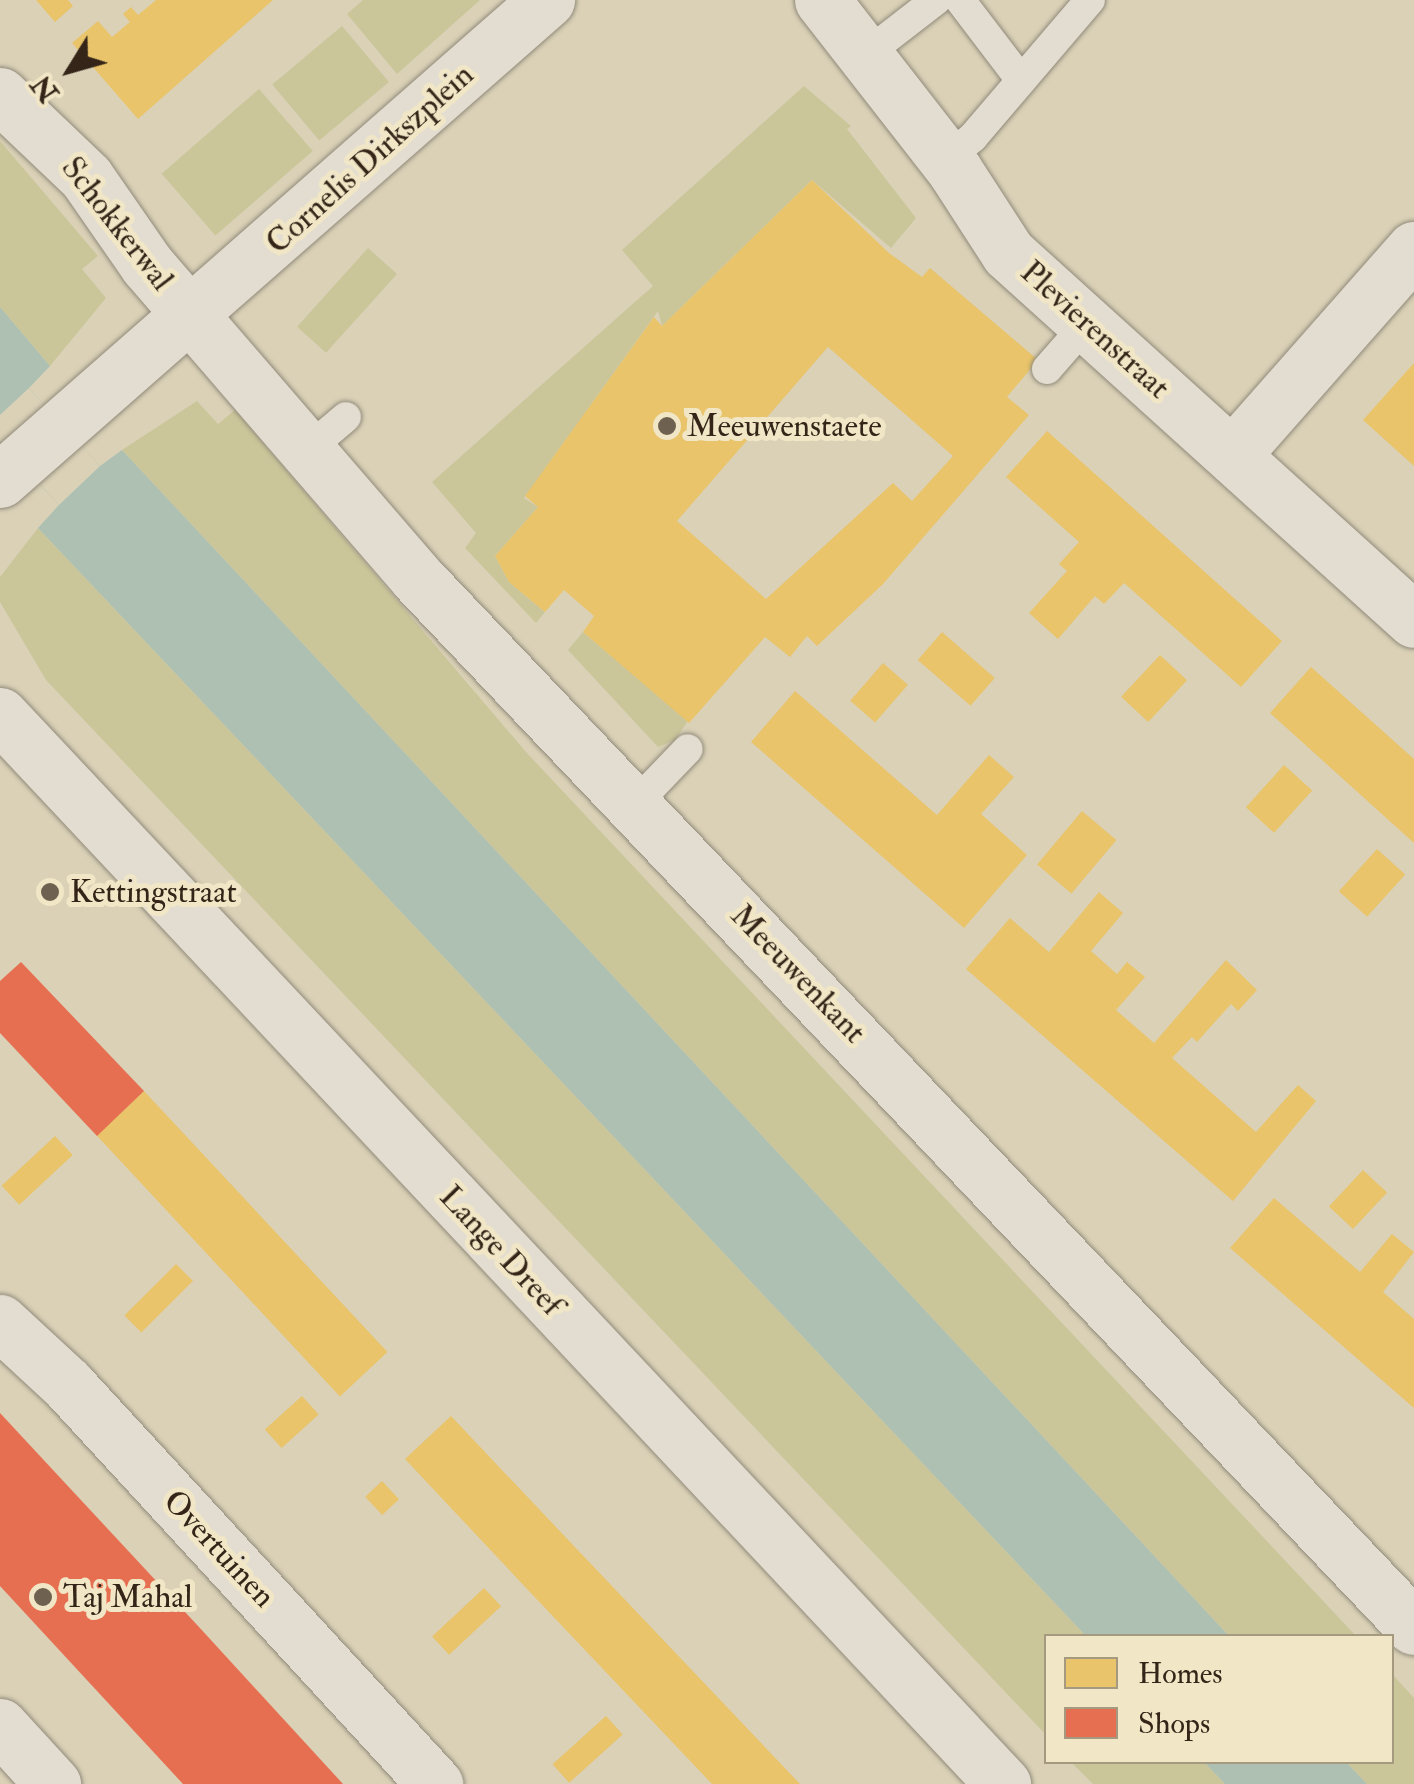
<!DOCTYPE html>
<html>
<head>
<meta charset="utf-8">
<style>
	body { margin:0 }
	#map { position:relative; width:1414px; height:1784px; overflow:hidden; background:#dad1b7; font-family:"IM FELL Double Pica",serif }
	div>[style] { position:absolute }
	.green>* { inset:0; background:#cac69a; transform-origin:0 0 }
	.water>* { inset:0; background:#adc0b2 }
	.pier>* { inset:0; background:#dad1b7 }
	.homes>* { inset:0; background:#e9c46a; transform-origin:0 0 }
	.shops>* { inset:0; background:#e76f51 }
	.roads { filter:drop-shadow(0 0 2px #918a7a) drop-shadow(0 0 2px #918a7a) }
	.service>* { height:30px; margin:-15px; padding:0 15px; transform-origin:15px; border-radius:15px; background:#e2ddd0 }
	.minor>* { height:55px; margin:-27.5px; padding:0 27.5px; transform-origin:27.5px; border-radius:27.5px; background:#e2ddd0 }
	.secondary>* { height:55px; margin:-27.5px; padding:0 27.5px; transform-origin:27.5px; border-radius:27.5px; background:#e2ddd0 }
	.dots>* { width:28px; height:28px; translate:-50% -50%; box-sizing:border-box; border:5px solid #f1e6c6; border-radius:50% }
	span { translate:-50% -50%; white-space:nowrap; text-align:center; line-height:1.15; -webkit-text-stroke:10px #f1e6c6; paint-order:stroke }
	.street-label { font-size:32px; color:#342518 }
	.poi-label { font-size:32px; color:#342518 }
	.left { translate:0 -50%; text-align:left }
	.legend { position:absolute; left:1044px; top:1634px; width:350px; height:130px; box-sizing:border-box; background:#f1e6c6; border:2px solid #a59980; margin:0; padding:12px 18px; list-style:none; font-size:30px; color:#342518 }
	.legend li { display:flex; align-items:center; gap:20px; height:50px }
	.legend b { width:50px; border:2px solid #a59980 }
	.north { position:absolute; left:20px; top:20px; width:100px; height:100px; -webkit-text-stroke:8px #f1e6c6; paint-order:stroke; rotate:233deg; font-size:28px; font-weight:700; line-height:40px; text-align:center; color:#342518 }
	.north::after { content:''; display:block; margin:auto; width:35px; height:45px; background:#342518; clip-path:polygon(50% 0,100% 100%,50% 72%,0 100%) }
</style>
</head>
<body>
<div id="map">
	<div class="green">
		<div style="clip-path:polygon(363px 0,480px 0,397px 74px,347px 14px)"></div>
		<div style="left:342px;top:26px;width:73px;height:91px;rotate:50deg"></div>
		<div style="clip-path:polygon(804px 86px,851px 126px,847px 129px,916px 218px,891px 248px,812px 180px,662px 326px,658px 311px,524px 498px,538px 507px,495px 556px,509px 582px,545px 612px,536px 623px,465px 548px,476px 533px,432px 482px,653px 286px,622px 250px)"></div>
		<div style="left:259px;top:89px;width:82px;height:129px;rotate:49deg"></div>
		<div style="clip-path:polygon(0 141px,98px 256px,82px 269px,106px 298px,50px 366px,0 307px)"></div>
		<div style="left:368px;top:248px;width:39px;height:106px;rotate:42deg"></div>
		<div style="clip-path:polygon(197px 401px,218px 424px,235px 410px,526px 752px,1356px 1636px,1229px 1636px,122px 450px)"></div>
		<div style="clip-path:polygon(38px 528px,1086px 1636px,1046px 1636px,1046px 1735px,46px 680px,0 602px,0 577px)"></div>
		<div style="clip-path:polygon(583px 632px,688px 721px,675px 740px,658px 747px,568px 650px)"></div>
		<div style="clip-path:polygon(1392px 1674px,1414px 1698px,1414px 1784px,1367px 1784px,1346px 1762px,1392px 1762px)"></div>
		<div style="clip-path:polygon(1071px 1762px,1204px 1762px,1225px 1784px,1093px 1784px)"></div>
	</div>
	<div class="water">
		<div style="clip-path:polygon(0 307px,50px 366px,29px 388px,100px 466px,122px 450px,1229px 1636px,1086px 1636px,38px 528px,59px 505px,0 442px)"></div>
		<div style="clip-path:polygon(1204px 1762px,1346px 1762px,1367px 1784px,1225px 1784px)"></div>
	</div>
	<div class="pier">
		<div style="clip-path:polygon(29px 388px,100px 466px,59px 505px,0 441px,0 415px)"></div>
	</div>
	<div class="homes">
		<div style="clip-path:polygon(36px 0,68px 0,73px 6px,55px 22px)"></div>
		<div style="clip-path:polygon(156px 0,273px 0,138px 119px,72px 43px,98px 21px,112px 37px,130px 22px,123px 14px,131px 7px,138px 15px)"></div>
		<div style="clip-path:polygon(evenodd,812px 180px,889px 253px,922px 277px,930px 268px,1038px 360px,1007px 397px,1029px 415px,883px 584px,817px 646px,807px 636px,790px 657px,765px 637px,689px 723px,583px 632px,594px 616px,564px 590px,545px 612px,509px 582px,495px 556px,538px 507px,525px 496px,654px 317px,662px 326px,812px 180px,828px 347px,953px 456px,912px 501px,893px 483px,766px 599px,677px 521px,828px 347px)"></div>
		<div style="clip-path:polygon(1414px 363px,1414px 466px,1363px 420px)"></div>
		<div style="clip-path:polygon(1047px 431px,1282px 641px,1241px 687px,1124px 583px,1104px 604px,1095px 596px,1058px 639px,1029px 613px,1067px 571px,1059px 564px,1079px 542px,1006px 477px)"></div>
		<div style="left:942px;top:632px;width:70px;height:37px;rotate:41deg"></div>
		<div style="left:1160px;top:655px;width:37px;height:57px;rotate:43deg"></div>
		<div style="left:883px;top:663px;width:33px;height:50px;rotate:41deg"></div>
		<div style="clip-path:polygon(1311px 667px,1414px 759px,1414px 843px,1270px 713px)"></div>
		<div style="clip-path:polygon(795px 691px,937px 815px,989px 755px,1014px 777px,981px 814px,1027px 855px,964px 928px,751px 742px)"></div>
		<div style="left:1284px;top:765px;width:38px;height:57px;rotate:42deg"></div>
		<div style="left:1082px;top:811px;width:45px;height:70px;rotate:40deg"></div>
		<div style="left:1377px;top:849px;width:38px;height:57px;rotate:42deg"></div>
		<div style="clip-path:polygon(1099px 892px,1123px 913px,1091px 951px,1117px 974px,1127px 962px,1145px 977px,1116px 1010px,1154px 1043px,1226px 960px,1257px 990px,1238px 1011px,1231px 1004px,1197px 1042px,1192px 1037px,1172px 1058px,1256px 1132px,1298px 1085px,1316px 1101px,1233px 1201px,966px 969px,1010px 918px,1049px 952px)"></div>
		<div style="left:144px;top:1091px;width:357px;height:65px;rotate:47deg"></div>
		<div style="left:55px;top:1136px;width:26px;height:73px;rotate:47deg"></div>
		<div style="left:1363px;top:1170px;width:33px;height:50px;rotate:43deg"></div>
		<div style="clip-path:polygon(1274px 1198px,1360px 1272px,1392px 1234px,1414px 1252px,1383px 1292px,1414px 1319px,1414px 1408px,1230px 1248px)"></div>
		<div style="left:176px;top:1264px;width:24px;height:73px;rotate:45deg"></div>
		<div style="left:302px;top:1396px;width:25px;height:50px;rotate:48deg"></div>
		<div style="clip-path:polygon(451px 1416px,573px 1545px,800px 1784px,712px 1784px,528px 1590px,405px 1459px)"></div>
		<div style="left:382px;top:1481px;width:25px;height:23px;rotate:47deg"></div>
		<div style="left:484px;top:1588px;width:25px;height:71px;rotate:47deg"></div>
		<div style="left:606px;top:1716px;width:25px;height:72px;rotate:48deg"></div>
	</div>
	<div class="shops">
		<div style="clip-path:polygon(21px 962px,144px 1091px,97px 1136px,0 1033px,0 981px)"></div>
		<div style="clip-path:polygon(0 1413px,199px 1627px,343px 1784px,183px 1784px,0 1586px)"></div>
	</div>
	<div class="roads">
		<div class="service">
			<div style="left:960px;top:0;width:101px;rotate:52.7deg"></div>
			<div style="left:865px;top:55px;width:90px;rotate:-37.8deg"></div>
			<div style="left:946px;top:159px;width:35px;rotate:-39deg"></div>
			<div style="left:973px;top:137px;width:180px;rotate:-49.5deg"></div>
			<div style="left:1047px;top:369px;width:64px;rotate:-48.8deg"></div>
			<div style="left:307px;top:450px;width:51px;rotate:-40.2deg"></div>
			<div style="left:635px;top:804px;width:76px;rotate:-46.1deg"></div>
		</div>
		<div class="minor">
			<div style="left:822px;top:0;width:217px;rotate:52.1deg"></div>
			<div style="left:955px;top:171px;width:98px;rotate:57.1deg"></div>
			<div style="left:1008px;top:253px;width:547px;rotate:42.11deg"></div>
			<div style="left:0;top:95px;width:119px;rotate:43.6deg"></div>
			<div style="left:86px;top:177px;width:107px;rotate:55.3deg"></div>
			<div style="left:147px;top:265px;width:413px;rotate:49.2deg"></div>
			<div style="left:417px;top:578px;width:1447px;rotate:46.46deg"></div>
			<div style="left:1234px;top:453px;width:272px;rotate:-48.6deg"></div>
			<div style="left:0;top:480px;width:728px;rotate:-41.27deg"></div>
			<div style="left:0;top:1322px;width:91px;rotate:42.8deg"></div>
			<div style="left:67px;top:1384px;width:544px;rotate:47.39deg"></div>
			<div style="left:0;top:1726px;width:79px;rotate:47.6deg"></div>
		</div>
		<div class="secondary">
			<div style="left:0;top:715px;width:1466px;rotate:46.82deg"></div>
		</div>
	</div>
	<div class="dots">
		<div style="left:667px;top:426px;background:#6e6150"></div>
		<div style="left:50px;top:892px;background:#6e6150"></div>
		<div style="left:43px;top:1597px;background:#6e6150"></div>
	</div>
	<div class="street-label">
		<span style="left:370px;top:159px;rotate:-42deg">Cornelis Dirkszplein</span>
		<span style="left:117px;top:224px;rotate:52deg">Schokkerwal</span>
		<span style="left:1095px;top:330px;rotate:42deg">Plevierenstraat</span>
		<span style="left:798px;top:974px;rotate:46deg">Meeuwenkant</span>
		<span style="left:501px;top:1251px;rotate:47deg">Lange Dreef</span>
		<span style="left:219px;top:1549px;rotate:47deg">Overtuinen</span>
	</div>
	<div class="poi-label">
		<span class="left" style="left:687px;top:426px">Meeuwenstaete</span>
		<span class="left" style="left:70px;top:892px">Kettingstraat</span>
		<span class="left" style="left:63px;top:1597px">Taj Mahal</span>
	</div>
	<ul class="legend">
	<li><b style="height:28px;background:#e9c46a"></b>Homes</li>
	<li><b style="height:28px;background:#e76f51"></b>Shops</li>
	</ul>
	<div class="north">N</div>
</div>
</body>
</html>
